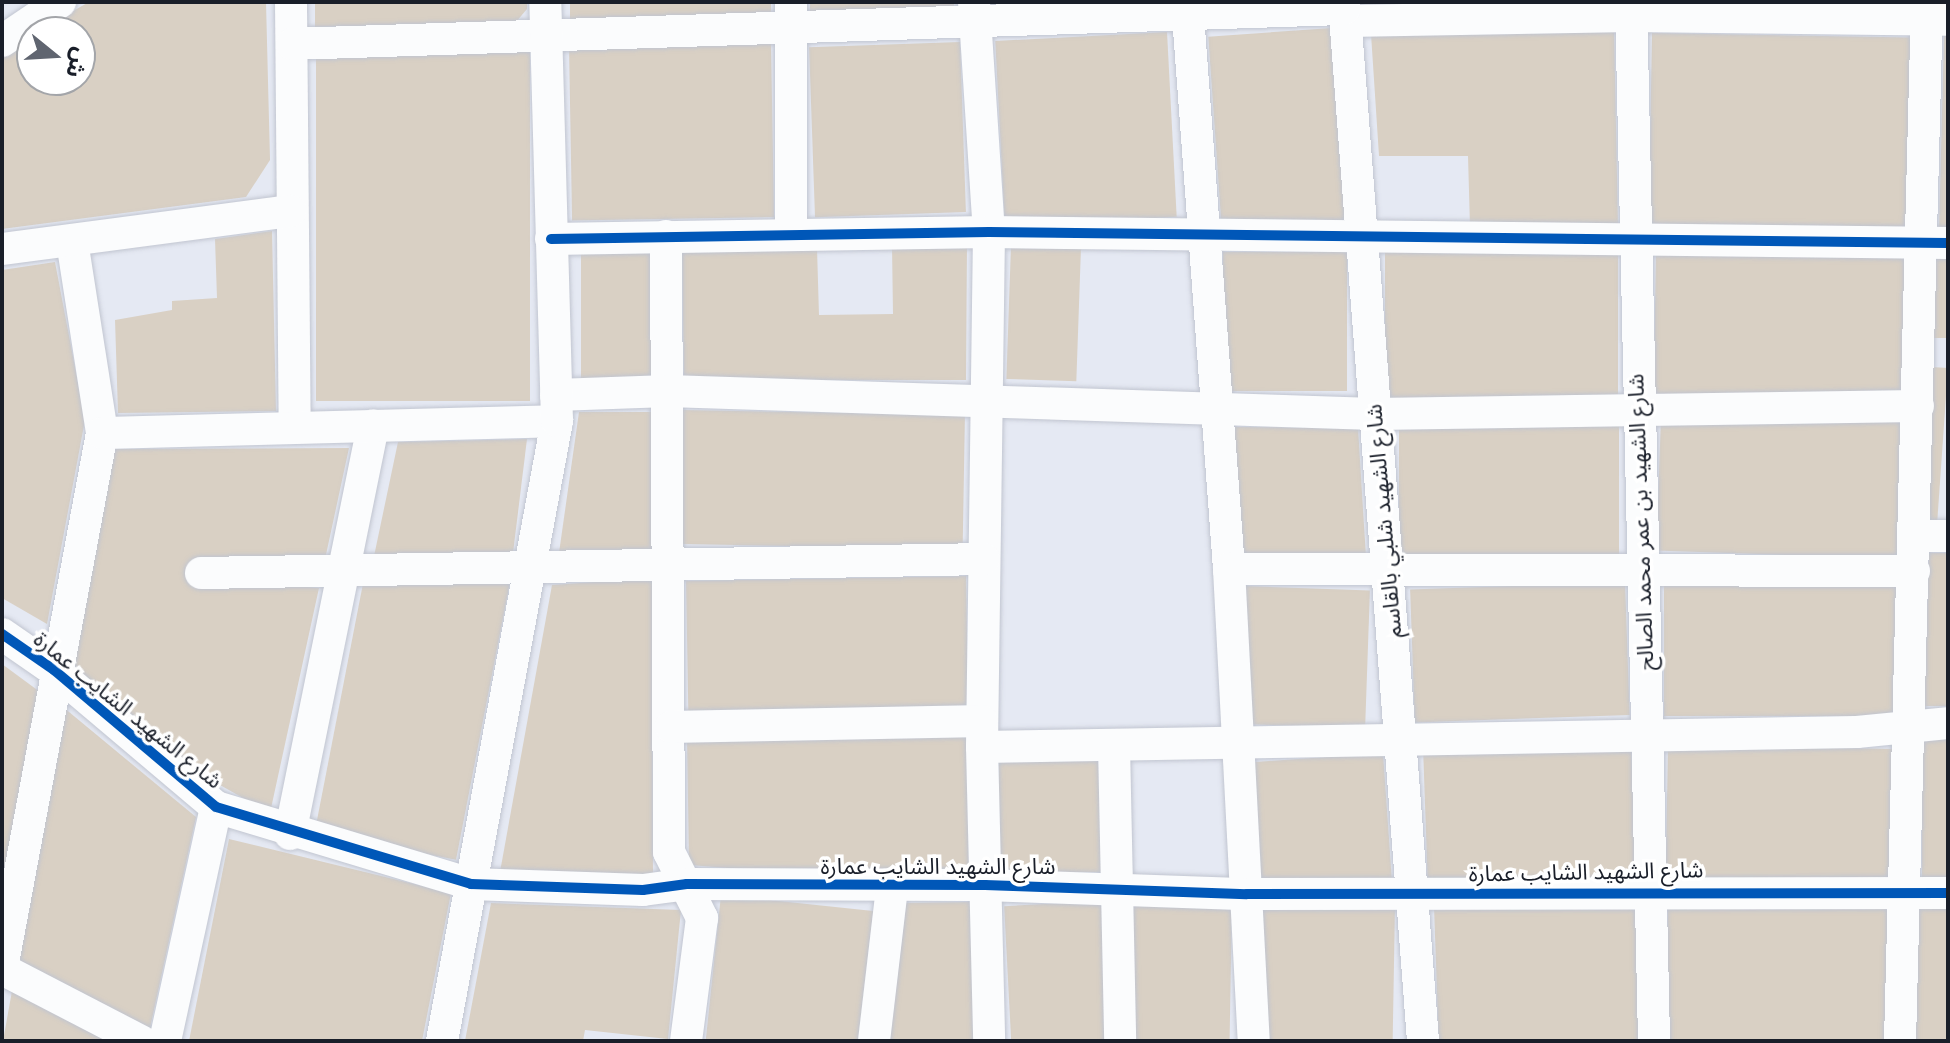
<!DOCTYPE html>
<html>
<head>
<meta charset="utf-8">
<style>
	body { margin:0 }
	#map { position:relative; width:1950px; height:1043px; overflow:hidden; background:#e5e9f3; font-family:Arial,"Noto Sans Arabic",sans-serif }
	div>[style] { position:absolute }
	.building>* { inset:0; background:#d9d0c4; transform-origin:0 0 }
	.roads { filter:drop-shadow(0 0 2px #c1c5d0) drop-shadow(0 0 2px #c1c5d0) }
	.minor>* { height:32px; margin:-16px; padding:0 16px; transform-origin:16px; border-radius:16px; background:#fbfcfd }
	.cycleway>* { height:10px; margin:-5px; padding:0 5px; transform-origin:5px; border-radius:5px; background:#0057b8 }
	span { translate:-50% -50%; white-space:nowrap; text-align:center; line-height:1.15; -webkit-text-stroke:7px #fff; paint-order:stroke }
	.street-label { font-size:22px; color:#191e29 }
	.frame { position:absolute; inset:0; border:4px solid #191e29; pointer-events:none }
	.north { position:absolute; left:16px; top:16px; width:80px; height:80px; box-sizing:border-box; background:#fff; border:2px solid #a3a5a9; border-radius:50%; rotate:108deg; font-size:22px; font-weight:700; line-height:32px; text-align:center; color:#191e29 }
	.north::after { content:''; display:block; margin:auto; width:28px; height:36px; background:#606570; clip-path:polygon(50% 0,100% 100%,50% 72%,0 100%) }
</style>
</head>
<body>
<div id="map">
	<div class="building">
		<div style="clip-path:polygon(89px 2px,266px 2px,270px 160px,246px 197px,2px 229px,2px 51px,32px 34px,32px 80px,80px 80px,80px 32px,36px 32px)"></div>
		<div style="clip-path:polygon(315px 2px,527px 2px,527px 9px,516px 22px,315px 27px)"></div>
		<div style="clip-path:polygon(570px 2px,771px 2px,771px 12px,570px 23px)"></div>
		<div style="clip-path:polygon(810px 2px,954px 2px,954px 9px,810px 13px)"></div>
		<div style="left:1332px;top:28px;width:194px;height:124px;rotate:86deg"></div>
		<div style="clip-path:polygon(1614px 28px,1618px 226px,1470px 227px,1468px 156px,1379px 156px,1371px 34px)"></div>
		<div style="left:1167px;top:32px;width:185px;height:172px;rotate:87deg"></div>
		<div style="left:1652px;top:33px;width:259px;height:194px;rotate:1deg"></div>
		<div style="clip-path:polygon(1944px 35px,1948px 35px,1948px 231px,1939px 231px)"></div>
		<div style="left:960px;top:42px;width:170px;height:151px;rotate:88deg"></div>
		<div style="left:771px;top:43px;width:174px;height:202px;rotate:89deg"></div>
		<div style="left:530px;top:51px;width:350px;height:214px;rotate:90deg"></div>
		<div style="clip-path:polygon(272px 231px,276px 411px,118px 413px,115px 320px,172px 310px,172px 301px,217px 298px,215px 239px)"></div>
		<div style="clip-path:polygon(967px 245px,966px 380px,684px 380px,682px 249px,817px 248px,819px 315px,893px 314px,892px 246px)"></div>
		<div style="left:1011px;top:246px;width:70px;height:133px;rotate:2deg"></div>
		<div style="left:1385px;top:250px;width:233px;height:148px"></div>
		<div style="left:652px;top:252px;width:128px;height:71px;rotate:90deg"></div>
		<div style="left:1223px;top:252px;width:124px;height:139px"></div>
		<div style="left:1656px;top:252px;width:250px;height:145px;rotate:1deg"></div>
		<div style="clip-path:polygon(1935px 257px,1948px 258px,1948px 338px,1933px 338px)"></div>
		<div style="clip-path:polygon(55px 262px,85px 420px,47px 624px,2px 598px,2px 270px)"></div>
		<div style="left:1932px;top:367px;width:16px;height:153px;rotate:4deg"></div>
		<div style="left:683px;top:410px;width:282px;height:134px;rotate:1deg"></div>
		<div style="clip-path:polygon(579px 412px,652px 412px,653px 549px,559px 553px)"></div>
		<div style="left:1903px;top:421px;width:138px;height:242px;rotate:92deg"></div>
		<div style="left:1399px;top:425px;width:220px;height:138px"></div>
		<div style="clip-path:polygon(1234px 427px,1358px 428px,1366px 557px,1244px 555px)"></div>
		<div style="clip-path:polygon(527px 439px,513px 553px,373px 561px,398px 442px)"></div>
		<div style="clip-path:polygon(349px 448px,324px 564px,194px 577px,319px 588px,270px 813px,188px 767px,71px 663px,114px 449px)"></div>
		<div style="clip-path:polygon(1929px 553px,1948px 553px,1948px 706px,1924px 706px)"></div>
		<div style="left:966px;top:576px;width:136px;height:280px;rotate:89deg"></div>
		<div style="clip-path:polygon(652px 578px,653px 875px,500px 872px,552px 585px)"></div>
		<div style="left:510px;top:582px;width:283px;height:144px;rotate:101deg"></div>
		<div style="left:1625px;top:582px;width:133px;height:215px;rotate:88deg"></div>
		<div style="left:1664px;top:585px;width:235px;height:131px"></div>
		<div style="left:1244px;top:586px;width:126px;height:138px;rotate:2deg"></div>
		<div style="clip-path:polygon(2px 664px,40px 692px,2px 881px)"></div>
		<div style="clip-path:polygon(63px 707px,196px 817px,150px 1028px,18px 963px)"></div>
		<div style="clip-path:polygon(968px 734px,971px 874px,830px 876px,689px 865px,687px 736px)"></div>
		<div style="left:1922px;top:738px;width:26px;height:142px"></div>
		<div style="left:1631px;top:743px;width:136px;height:208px;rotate:88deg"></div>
		<div style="left:1668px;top:745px;width:227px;height:135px;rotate:1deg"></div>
		<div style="left:1104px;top:752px;width:120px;height:105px;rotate:90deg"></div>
		<div style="left:1383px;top:753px;width:131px;height:131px;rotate:86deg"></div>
		<div style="clip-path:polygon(229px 839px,451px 893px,422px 1041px,189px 1041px)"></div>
		<div style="left:721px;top:895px;width:160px;height:147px;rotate:6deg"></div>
		<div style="left:1102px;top:901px;width:140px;height:98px;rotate:87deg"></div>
		<div style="left:1128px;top:901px;width:104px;height:140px;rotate:1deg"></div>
		<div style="clip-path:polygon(972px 902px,975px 1041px,886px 1041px,902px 903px)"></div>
		<div style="clip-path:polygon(491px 903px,681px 910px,668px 1039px,585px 1030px,583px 1041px,465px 1041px)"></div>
		<div style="left:1635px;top:903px;width:138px;height:201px;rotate:88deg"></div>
		<div style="left:1259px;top:905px;width:136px;height:136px;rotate:1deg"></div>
		<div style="left:1668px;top:905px;width:221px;height:136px;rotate:1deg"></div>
		<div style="left:1916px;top:909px;width:32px;height:132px"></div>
		<div style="clip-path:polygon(12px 991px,110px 1041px,3px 1041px)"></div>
	</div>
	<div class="roads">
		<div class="minor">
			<div style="left:291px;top:2px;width:425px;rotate:89.5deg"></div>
			<div style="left:791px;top:2px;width:230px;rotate:90deg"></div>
			<div style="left:974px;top:2px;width:230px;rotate:86.3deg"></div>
			<div style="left:989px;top:232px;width:515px;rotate:90.78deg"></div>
			<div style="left:982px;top:747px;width:294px;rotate:88.6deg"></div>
			<div style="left:1187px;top:2px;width:569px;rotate:85.76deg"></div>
			<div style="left:1229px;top:569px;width:473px;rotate:87deg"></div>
			<div style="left:1344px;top:2px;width:1042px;rotate:85.65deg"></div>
			<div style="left:1631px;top:2px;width:1039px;rotate:88.73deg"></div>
			<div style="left:1347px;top:21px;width:284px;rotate:-1deg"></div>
			<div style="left:1631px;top:16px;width:317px;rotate:0.7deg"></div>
			<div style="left:2px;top:41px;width:70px;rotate:-33.9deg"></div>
			<div style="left:292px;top:44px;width:1053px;rotate:-1.91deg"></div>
			<div style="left:666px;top:236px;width:616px;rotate:89.72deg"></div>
			<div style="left:669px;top:852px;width:74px;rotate:63.4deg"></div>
			<div style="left:702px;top:918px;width:124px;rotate:97.4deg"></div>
			<div style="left:551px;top:239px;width:438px;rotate:-0.9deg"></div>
			<div style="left:989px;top:232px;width:959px;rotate:0.66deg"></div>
			<div style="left:72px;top:241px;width:194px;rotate:81.1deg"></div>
			<div style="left:2px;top:249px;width:291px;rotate:-7.5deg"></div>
			<div style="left:556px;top:395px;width:112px;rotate:-2deg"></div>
			<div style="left:668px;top:391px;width:707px;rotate:1.86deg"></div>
			<div style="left:1375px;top:414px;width:543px;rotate:-0.84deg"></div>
			<div style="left:1914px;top:536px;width:34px"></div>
			<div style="left:1229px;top:569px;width:685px;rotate:0.17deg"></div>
			<div style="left:201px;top:573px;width:783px;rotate:-1.02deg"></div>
			<div style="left:2px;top:634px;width:63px;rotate:34.7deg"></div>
			<div style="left:54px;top:670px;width:212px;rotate:40.2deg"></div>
			<div style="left:216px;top:807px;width:266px;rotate:16.8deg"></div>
			<div style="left:471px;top:884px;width:172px;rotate:2deg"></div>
			<div style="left:643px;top:890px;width:44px;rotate:-7.8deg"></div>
			<div style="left:687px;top:884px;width:298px;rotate:0.2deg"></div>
			<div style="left:985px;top:885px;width:262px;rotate:2deg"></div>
			<div style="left:1247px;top:894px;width:701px;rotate:-0.08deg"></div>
			<div style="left:671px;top:727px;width:311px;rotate:-1.1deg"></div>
			<div style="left:1114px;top:745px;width:296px;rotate:88.8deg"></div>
			<div style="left:982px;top:747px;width:875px;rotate:-0.98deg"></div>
			<div style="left:1857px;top:732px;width:91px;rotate:-5.6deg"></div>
			<div style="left:290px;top:834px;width:417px;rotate:-78.5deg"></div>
			<div style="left:2px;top:968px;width:544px;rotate:-79.41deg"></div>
			<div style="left:102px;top:433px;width:455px;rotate:-1.5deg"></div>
			<div style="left:2px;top:969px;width:157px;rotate:27.4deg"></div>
			<div style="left:165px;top:1041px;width:239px;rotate:-77.7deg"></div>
			<div style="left:442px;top:1041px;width:631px;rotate:-79.49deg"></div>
			<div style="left:557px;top:421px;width:419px;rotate:-91.6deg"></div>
			<div style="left:874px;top:1041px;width:155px;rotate:-83.3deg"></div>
			<div style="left:1900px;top:1041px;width:1039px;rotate:-88.51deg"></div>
		</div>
	</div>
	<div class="cycleway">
		<div style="left:551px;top:239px;width:438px;rotate:-0.9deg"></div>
		<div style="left:989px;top:232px;width:959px;rotate:0.66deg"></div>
		<div style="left:2px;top:634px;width:63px;rotate:34.7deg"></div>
		<div style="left:54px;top:670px;width:212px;rotate:40.2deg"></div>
		<div style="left:216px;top:807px;width:266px;rotate:16.8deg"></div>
		<div style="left:471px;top:884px;width:172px;rotate:2deg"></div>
		<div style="left:643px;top:890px;width:44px;rotate:-7.8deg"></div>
		<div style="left:687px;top:884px;width:298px;rotate:0.2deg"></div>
		<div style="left:985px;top:885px;width:262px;rotate:2deg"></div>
		<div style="left:1247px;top:894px;width:701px;rotate:-0.08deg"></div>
	</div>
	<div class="street-label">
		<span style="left:1384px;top:521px;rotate:-95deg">شارع الشهيد شلبي بالقاسم</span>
		<span style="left:1641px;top:522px;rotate:-92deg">شارع الشهيد بن عمر محمد الصالح</span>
		<span style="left:128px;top:710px;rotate:39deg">شارع الشهيد الشايب عمارة</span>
		<span style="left:938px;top:867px">شارع الشهيد الشايب عمارة</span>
		<span style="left:1586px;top:872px;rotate:-1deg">شارع الشهيد الشايب عمارة</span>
	</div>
	<div class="frame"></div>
	<div class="north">ش</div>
</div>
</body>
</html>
